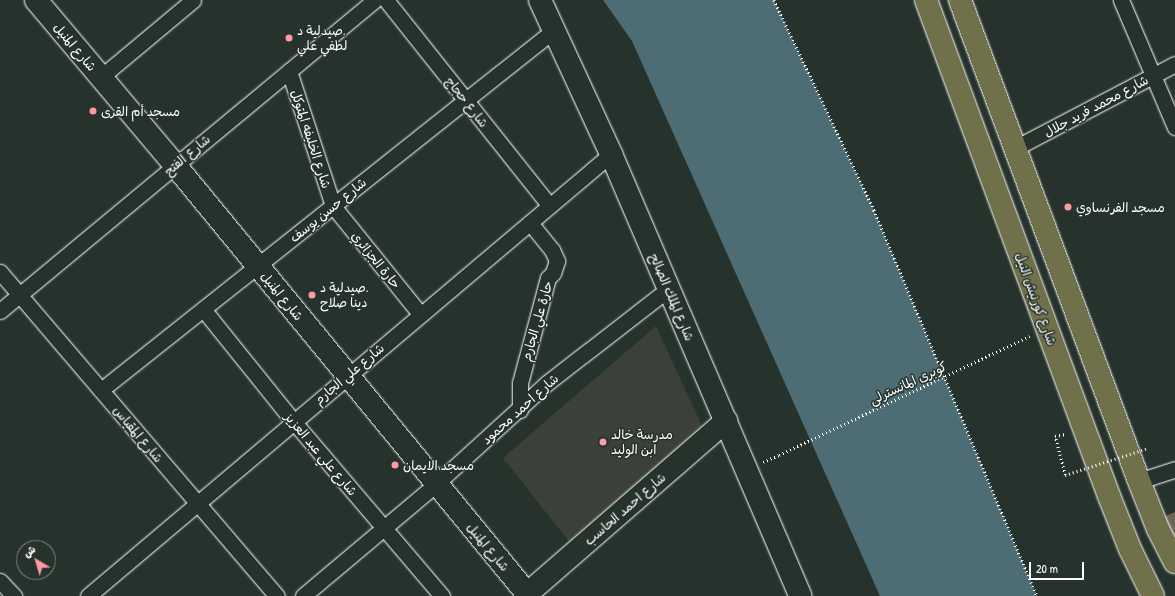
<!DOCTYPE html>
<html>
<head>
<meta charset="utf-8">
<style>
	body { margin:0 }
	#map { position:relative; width:1175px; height:596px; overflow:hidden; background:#26332d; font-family:"Patrick Hand","Playpen Sans Arabic",sans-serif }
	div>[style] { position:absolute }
	.built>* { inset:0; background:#3b4139 }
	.water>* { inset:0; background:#4d6c73 }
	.building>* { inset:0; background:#6d6356 }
	.path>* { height:2.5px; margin-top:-1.25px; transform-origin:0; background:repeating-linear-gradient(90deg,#fff 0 1px,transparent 0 4px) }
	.roads { filter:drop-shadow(0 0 1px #fff) drop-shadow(0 0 1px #fff) }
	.street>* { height:15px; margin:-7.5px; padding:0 7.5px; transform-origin:7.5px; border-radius:7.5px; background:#26332d }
	.secondary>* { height:22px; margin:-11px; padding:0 11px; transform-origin:11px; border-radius:11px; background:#26332d }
	.highway>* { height:22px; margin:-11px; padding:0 11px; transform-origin:11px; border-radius:11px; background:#70704a }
	.path-bridge>* { height:2.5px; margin-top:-1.25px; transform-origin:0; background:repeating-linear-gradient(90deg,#fff 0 1px,transparent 0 4px) }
	.dots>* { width:11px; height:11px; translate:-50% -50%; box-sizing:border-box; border:2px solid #26332d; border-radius:50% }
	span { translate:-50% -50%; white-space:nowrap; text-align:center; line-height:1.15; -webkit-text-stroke:3px #26332d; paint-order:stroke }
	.poi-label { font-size:13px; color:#fff }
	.left { translate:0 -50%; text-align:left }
	.street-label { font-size:13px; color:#fff }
	.north { position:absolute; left:16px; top:540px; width:40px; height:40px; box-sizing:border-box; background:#26332d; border:1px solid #7d8581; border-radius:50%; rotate:322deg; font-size:11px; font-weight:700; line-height:16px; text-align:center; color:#fff }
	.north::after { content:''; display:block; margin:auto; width:14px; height:18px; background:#ff9aa2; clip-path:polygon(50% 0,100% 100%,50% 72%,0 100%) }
	.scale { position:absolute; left:1029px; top:562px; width:55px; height:18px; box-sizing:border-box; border:2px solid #fff; border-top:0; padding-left:5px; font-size:12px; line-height:14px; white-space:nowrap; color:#fff; -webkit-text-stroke:3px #26332d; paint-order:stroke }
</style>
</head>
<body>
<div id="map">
	<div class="built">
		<div style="clip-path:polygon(656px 326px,702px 426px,572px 545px,503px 458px)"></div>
	</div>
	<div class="water">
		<div style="clip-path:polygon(603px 0,774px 0,874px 210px,1037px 596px,880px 596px,632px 41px)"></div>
	</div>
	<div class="building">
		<div style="clip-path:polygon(1175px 512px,1175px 544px,1163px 517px)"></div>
	</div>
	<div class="path">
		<div style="left:774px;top:0;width:233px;rotate:64.5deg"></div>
		<div style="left:874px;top:210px;width:419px;rotate:67.1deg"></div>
		<div style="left:960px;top:369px;width:77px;rotate:-25.2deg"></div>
		<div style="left:763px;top:462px;width:17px;rotate:-24deg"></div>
		<div style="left:1065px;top:475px;width:40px;rotate:-104.4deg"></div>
		<div style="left:1055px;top:436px;width:11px;rotate:-10deg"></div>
	</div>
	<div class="roads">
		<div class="street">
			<div style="left:386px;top:0;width:262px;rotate:51.5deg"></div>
			<div style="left:1121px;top:0;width:138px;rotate:67deg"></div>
			<div style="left:289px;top:71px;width:142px;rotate:71.9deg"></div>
			<div style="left:333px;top:206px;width:139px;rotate:51.1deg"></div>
			<div style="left:101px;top:77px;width:120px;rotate:-39.9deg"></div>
			<div style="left:1017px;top:147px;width:178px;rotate:-27.7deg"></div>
			<div style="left:0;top:272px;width:426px;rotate:49.5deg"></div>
			<div style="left:203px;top:309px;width:144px;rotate:51.2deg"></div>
			<div style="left:293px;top:421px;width:230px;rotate:49.6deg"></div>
			<div style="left:0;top:311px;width:487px;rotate:-39.7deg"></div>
			<div style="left:101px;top:390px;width:579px;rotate:-38.47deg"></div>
			<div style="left:520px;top:410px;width:27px;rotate:-90deg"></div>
			<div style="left:520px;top:383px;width:109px;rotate:-75.1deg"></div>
			<div style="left:548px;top:278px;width:7px;rotate:-45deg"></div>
			<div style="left:553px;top:273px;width:13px;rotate:-72deg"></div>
			<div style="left:557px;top:261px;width:12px;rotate:-114deg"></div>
			<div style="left:552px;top:250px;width:35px;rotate:-129deg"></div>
			<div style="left:1139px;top:481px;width:38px;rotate:-18deg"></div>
			<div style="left:0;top:581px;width:21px;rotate:47deg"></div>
			<div style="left:88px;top:596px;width:685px;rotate:-40.2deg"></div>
			<div style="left:303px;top:596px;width:174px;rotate:-40.1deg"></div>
			<div style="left:436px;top:484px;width:150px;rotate:-42.3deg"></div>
			<div style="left:547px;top:383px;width:153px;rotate:-37.8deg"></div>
		</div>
		<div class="secondary">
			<div style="left:36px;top:0;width:216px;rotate:49.9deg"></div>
			<div style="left:175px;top:165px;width:558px;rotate:50.6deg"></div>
			<div style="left:540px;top:0;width:170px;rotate:65.2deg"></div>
			<div style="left:611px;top:154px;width:481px;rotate:66.8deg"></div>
			<div style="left:527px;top:594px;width:264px;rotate:-41deg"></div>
		</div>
		<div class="highway">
			<div style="left:926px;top:0;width:529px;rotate:69.75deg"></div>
			<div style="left:1109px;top:496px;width:57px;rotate:68.4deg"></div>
			<div style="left:1130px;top:549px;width:52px;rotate:63.9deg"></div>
			<div style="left:960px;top:0;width:513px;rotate:69.59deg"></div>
			<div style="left:1139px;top:481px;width:52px;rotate:68.4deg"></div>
			<div style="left:1158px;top:529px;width:37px;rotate:63deg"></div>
		</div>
	</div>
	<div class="path-bridge">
		<div style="left:779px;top:455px;width:200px;rotate:-25.4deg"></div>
		<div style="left:1065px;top:475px;width:87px;rotate:-18deg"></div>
	</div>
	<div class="dots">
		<div style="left:289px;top:38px;background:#ff9aa2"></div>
		<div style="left:93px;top:111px;background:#ff9aa2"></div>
		<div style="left:1068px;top:207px;background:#ff9aa2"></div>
		<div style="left:312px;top:295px;background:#ff9aa2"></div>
		<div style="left:603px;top:442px;background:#ff9aa2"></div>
		<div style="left:395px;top:465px;background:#ff9aa2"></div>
	</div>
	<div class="poi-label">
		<span class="left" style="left:297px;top:38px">صيدلية د.<br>لطفي علي</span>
		<span class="left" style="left:101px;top:111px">مسجد أم القرى</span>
		<span class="left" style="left:1076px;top:207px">مسجد الفرنساوي</span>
		<span class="left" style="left:320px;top:295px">صيدلية د.<br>دينا صلاح</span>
		<span class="left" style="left:611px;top:442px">مدرسة خالد<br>ابن الوليد</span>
		<span class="left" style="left:403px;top:465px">مسجد الايمان</span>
	</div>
	<div class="street-label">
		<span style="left:75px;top:47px;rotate:50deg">شارع المنيل</span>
		<span style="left:467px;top:102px;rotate:52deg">شارع حجاج</span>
		<span style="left:1096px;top:106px;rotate:-28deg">شارع محمد فريد جلال</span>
		<span style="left:311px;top:139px;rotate:72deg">شارع الخليفه المتوكل</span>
		<span style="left:187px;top:155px;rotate:-40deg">شارع الفتح</span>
		<span style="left:328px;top:210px;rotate:-39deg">شارع حسن يوسف</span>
		<span style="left:376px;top:260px;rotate:51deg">حارة الجزائري</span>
		<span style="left:282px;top:296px;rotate:51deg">شارع المنيل</span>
		<span style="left:672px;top:297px;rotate:67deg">شارع الملك الصالح</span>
		<span style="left:1036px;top:299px;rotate:70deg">شارع كورنيش النيل</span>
		<span style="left:537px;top:321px;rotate:-74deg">حارة علي الجارم</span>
		<span style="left:349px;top:374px;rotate:-40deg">شارع علي الجارم</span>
		<span style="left:908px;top:383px;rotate:-25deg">كوبرى المانسترلى</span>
		<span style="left:520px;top:409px;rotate:-42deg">شارع احمد محمود</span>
		<span style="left:138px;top:434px;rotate:50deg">شارع المقياس</span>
		<span style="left:321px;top:454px;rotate:50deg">شارع علي عبد العزيز</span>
		<span style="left:625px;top:509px;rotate:-41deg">شارع احمد الحاسب</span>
		<span style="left:488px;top:547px;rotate:50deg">شارع المنيل</span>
	</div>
	<div class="north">ش</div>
	<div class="scale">20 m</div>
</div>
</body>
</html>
